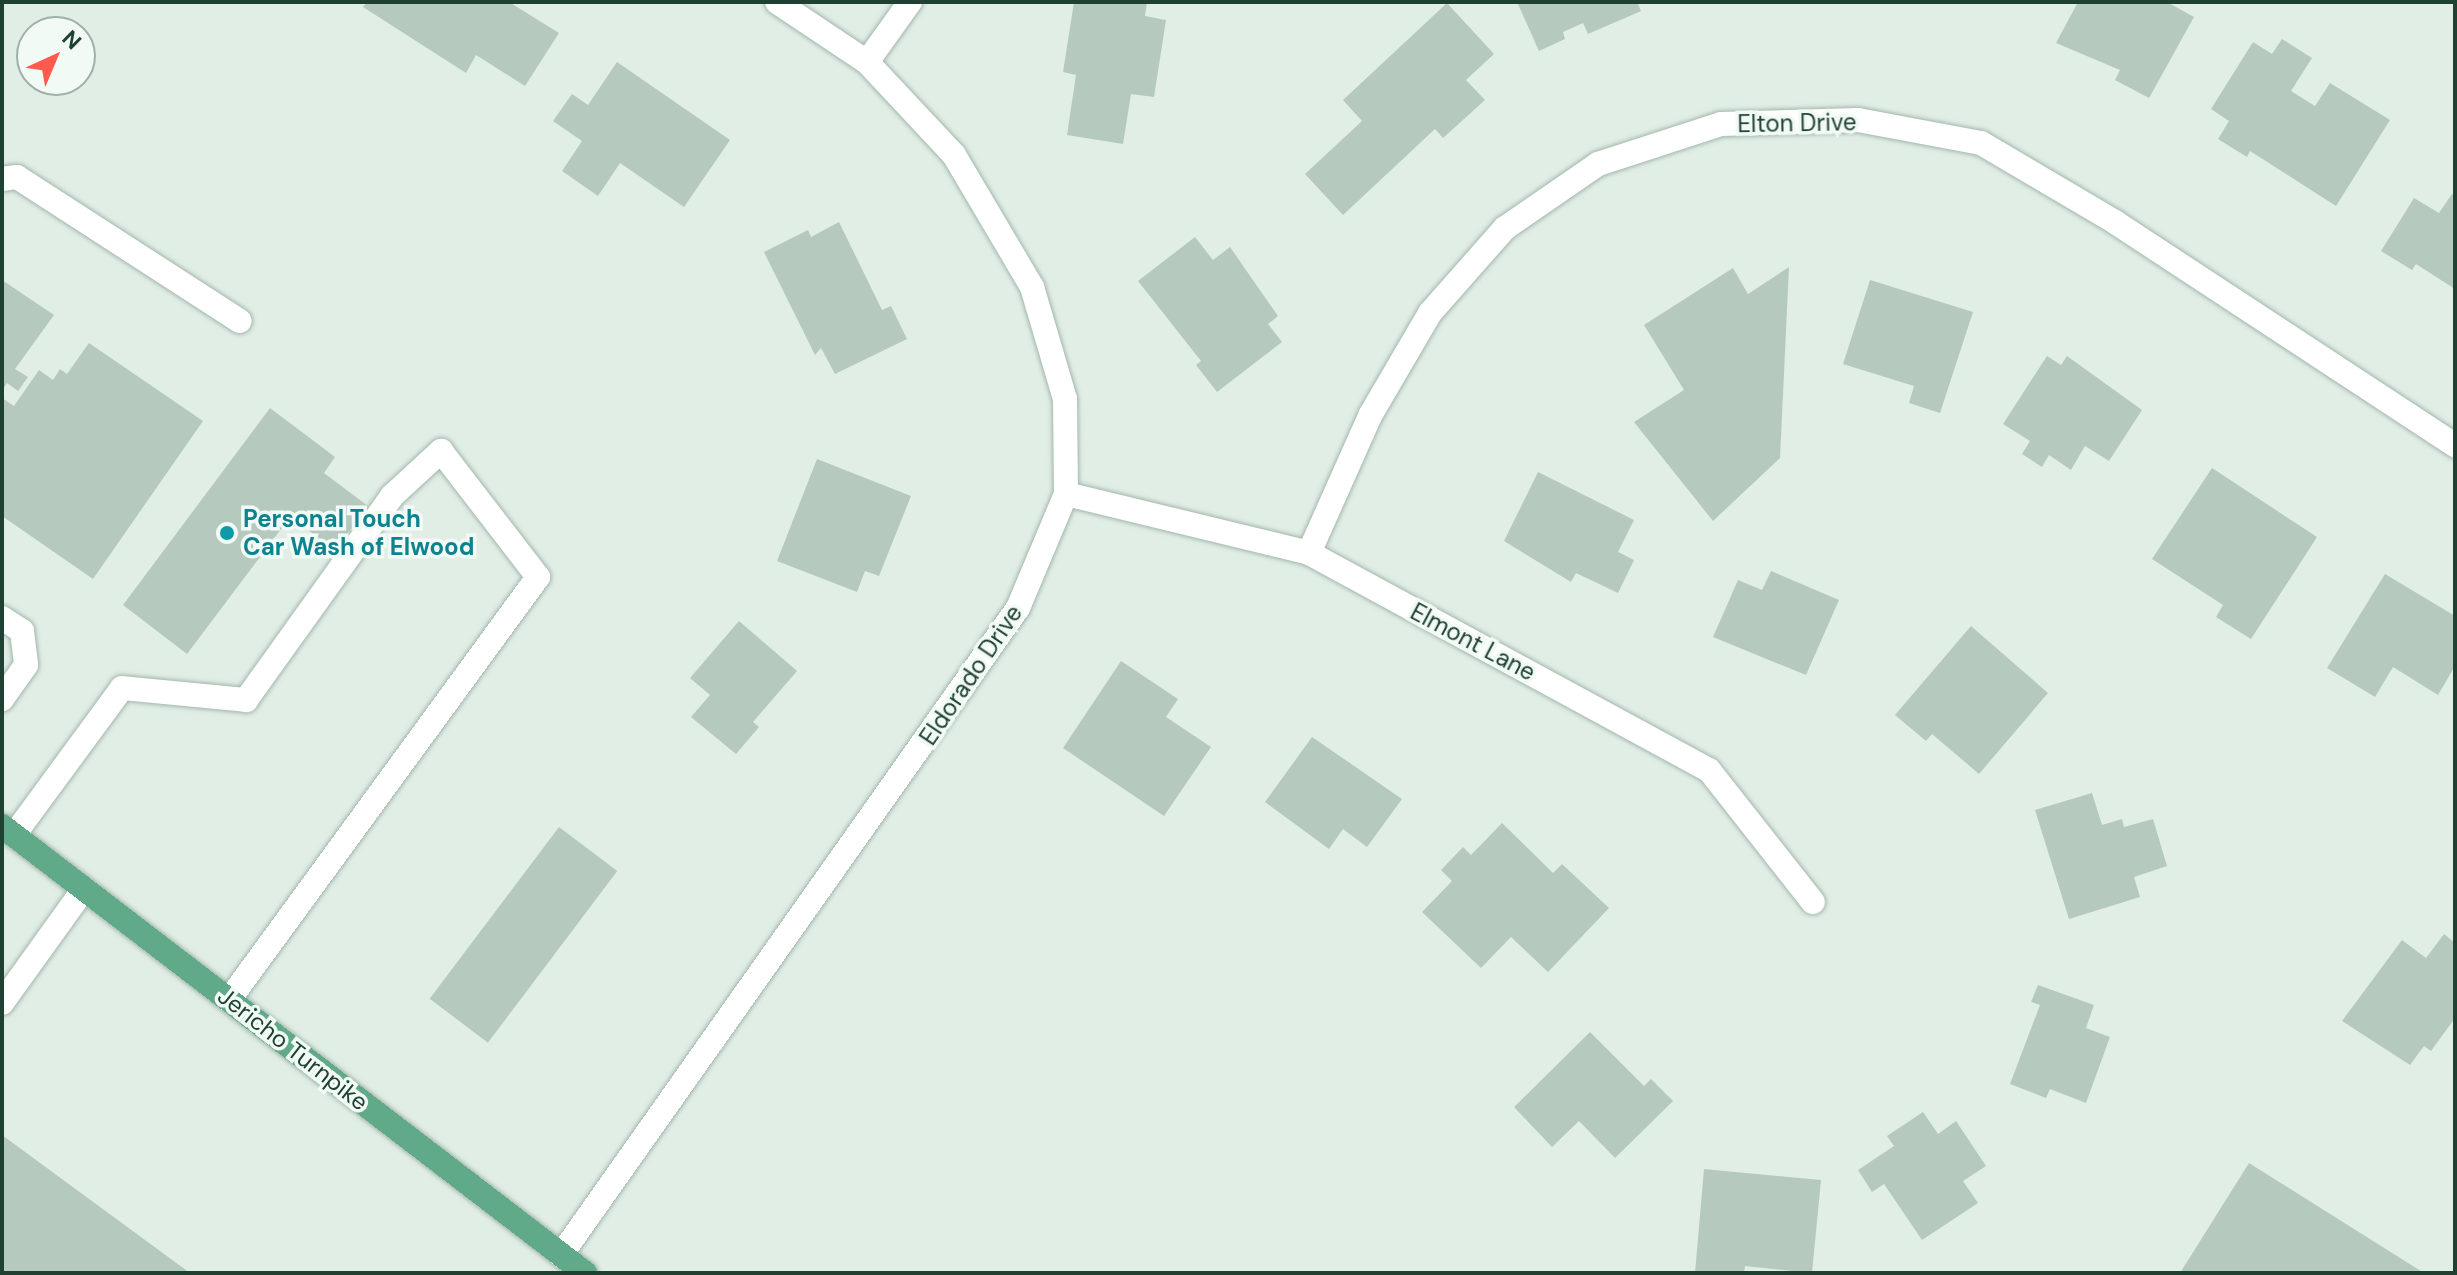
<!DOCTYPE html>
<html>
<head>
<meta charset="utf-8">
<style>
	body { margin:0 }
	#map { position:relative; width:2457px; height:1275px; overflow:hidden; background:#e1eee6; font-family:"DM Sans",sans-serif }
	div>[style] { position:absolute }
	.building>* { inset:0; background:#b6c9be; transform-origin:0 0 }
	.roads { filter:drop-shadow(0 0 2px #a3b7ac) drop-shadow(0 0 2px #a3b7ac) }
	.lane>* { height:24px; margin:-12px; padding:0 12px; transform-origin:12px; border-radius:12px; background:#fff }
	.street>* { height:24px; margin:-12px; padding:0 12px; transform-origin:12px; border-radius:12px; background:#fff }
	.primary>* { height:24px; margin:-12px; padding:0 12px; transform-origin:12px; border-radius:12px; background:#60a989 }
	.dots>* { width:22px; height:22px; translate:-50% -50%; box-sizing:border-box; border:4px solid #f2faf5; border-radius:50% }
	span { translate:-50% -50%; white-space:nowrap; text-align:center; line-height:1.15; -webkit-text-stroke:7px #f2faf5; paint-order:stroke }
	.street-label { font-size:24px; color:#1f4132 }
	.culture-label { font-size:24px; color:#0d838f; font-weight:700 }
	.left { translate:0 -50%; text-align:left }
	.frame { position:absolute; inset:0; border:4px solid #1f4132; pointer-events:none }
	.north { position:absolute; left:16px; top:16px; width:80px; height:80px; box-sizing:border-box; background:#f2faf5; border:2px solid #9eb0a7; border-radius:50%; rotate:44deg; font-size:22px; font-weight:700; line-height:32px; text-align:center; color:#1f4132 }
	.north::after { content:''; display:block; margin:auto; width:28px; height:36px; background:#ff5a4e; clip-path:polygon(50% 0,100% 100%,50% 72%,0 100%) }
</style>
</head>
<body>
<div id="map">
	<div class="building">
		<div style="clip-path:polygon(367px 2px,509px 2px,559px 33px,525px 86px,476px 55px,466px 73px,363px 7px)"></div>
		<div style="clip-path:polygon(1074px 2px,1147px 2px,1145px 16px,1166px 20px,1154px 97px,1131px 94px,1123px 144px,1067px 135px,1076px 75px,1063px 72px)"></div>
		<div style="clip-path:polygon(1517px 2px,1637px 2px,1641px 11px,1588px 34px,1583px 23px,1563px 32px,1565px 39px,1539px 51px)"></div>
		<div style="clip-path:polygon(2078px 2px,2167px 2px,2194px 17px,2149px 98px,2115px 80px,2120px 70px,2056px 43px)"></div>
		<div style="clip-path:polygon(1447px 3px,1494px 54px,1466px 80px,1485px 100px,1443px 138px,1435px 129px,1343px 215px,1305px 174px,1362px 121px,1343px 100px)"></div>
		<div style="clip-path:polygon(2282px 39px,2312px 58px,2291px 91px,2315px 106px,2330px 83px,2390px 120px,2336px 206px,2250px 151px,2247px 157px,2218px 139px,2229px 121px,2211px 109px,2253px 42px,2272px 54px)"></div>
		<div style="clip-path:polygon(617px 62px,730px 140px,684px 207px,620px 163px,598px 196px,562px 171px,582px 141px,553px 121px,572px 94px,588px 105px)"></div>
		<div style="clip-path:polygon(2452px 194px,2455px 196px,2455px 289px,2416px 264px,2412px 270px,2381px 251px,2414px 198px,2439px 213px)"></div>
		<div style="clip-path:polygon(839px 222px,882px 310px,891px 306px,907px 339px,835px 374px,821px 348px,815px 355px,764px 252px,808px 230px,811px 237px)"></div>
		<div style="clip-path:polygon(1195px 237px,1213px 260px,1230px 247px,1278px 316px,1268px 324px,1282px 342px,1217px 392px,1196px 365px,1201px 361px,1138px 281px)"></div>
		<div style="clip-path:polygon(1789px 267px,1780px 458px,1713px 521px,1634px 422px,1684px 390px,1644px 325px,1733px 268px,1748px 294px)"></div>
		<div style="clip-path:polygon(2px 280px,54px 315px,15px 369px,28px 377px,18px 391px,7px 383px,2px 391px)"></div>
		<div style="clip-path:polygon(1870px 280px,1973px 312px,1940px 413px,1909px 403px,1914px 386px,1843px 364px)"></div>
		<div style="clip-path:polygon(89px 343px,203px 421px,93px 579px,2px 516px,2px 398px,14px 406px,39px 370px,53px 380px,60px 369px,67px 374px)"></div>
		<div style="clip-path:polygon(2047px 356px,2061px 365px,2067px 356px,2142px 410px,2109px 461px,2085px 446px,2071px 470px,2049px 455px,2042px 467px,2022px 454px,2030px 441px,2003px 424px)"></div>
		<div style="clip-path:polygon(270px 408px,335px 457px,324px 473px,368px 506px,335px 550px,290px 517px,187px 654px,123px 605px)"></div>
		<div style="clip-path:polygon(817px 459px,911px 496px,879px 576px,865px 571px,857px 592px,777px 561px)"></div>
		<div style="clip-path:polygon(2212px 468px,2317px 537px,2251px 639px,2216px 617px,2223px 605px,2152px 559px)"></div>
		<div style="clip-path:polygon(1538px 472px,1634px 520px,1618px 552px,1634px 560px,1618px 593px,1576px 573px,1571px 582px,1504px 541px)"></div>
		<div style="clip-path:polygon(1771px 571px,1839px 600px,1806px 675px,1713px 637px,1738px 580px,1762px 590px)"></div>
		<div style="clip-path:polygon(2385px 574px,2455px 616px,2455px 666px,2438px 695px,2393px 667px,2375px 697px,2327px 668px)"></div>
		<div style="clip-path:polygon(739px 621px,797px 671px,753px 722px,759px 727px,736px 754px,691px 717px,710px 695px,690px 678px)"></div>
		<div style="clip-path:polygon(1971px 626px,2048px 693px,1979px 774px,1932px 734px,1926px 741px,1895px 715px)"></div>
		<div style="clip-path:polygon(1121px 661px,1178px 699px,1166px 717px,1211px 747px,1164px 816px,1063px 748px)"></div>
		<div style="clip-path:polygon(1312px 737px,1402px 799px,1367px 847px,1343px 829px,1329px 849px,1265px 802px)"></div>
		<div style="clip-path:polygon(2092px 793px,2102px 825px,2122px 819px,2124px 827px,2153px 819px,2167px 866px,2134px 877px,2140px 897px,2069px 919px,2035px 810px)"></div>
		<div style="clip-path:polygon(1502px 823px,1553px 873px,1562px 864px,1609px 908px,1548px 972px,1511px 937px,1481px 968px,1422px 912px,1452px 881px,1441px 870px,1463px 847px,1471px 855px)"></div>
		<div style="left:559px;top:827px;width:73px;height:215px;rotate:37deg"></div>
		<div style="clip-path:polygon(2444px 934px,2455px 943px,2455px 1018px,2431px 1051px,2424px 1046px,2410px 1065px,2342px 1021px,2402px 940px,2426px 958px)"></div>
		<div style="clip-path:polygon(2038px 985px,2094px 1005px,2086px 1028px,2110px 1037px,2086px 1103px,2050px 1089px,2046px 1098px,2010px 1084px,2040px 1005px,2031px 1002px)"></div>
		<div style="clip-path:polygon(1590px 1032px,1644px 1086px,1651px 1079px,1673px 1101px,1615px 1158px,1579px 1121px,1552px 1147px,1514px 1107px)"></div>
		<div style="clip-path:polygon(1923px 1112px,1938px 1134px,1956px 1121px,1986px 1166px,1963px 1181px,1978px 1203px,1922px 1240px,1884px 1184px,1872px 1192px,1858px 1170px,1894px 1146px,1887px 1136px)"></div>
		<div style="clip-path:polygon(2px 1135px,190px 1273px,2px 1273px)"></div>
		<div style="clip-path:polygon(2249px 1163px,2424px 1273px,2180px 1273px)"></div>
		<div style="clip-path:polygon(1704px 1169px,1821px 1180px,1812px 1273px,1745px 1266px,1744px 1273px,1695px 1273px)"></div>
	</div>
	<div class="roads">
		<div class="lane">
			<div style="left:2px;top:179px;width:15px;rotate:-8deg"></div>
			<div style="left:17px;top:177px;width:265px;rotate:32.9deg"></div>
			<div style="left:2px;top:618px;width:24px;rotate:33deg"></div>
			<div style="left:22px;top:631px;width:34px;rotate:83deg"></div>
			<div style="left:26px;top:665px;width:42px;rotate:125.2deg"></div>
			<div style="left:14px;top:835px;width:182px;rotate:-53.7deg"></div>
			<div style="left:122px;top:688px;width:125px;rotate:5.5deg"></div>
			<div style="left:246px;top:700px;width:251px;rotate:-54.4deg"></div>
			<div style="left:392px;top:496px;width:67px;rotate:-42.6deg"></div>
			<div style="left:441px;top:451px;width:159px;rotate:52.4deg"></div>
			<div style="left:538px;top:577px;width:524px;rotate:126.15deg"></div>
			<div style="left:2px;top:1003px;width:140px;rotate:-54.3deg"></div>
		</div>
		<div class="street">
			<div style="left:867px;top:62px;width:74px;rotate:-54.4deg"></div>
			<div style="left:1066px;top:494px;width:250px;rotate:13.6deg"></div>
			<div style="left:1309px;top:553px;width:455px;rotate:28.5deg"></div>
			<div style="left:1709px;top:770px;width:168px;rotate:51.8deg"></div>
			<div style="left:1309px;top:553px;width:152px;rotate:-66deg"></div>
			<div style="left:1371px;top:414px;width:117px;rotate:-59.7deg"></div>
			<div style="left:1430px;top:313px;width:113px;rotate:-48.6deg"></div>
			<div style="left:1505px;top:228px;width:113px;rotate:-34.5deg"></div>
			<div style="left:1598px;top:164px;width:129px;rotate:-18deg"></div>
			<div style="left:1721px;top:124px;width:137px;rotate:-1.7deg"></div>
			<div style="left:1858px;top:120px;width:125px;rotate:10.6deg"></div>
			<div style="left:1981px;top:143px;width:156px;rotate:30.5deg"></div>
			<div style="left:2115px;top:222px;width:407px;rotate:33.3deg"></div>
			<div style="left:561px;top:1255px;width:792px;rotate:-54.77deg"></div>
			<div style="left:1018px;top:608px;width:124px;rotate:-67.2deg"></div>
			<div style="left:1066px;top:494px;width:95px;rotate:-90.6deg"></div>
			<div style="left:1065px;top:399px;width:117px;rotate:-106.4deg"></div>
			<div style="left:1032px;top:287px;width:153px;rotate:-120.6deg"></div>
			<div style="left:954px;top:155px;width:127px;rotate:-133.1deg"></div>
			<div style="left:867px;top:62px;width:108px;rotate:-146.3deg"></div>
		</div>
		<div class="primary">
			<div style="left:2px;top:826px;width:735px;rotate:37.48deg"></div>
		</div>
	</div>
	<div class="dots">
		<div style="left:227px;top:533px;background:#0f9aa8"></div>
	</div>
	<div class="street-label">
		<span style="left:1797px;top:123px;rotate:-1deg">Elton Drive</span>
		<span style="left:1473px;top:642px;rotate:28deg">Elmont Lane</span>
		<span style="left:971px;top:675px;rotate:-56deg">Eldorado Drive</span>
		<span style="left:293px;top:1049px;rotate:38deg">Jericho Turnpike</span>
	</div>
	<div class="culture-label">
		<span class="left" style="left:243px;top:533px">Personal Touch<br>Car Wash of Elwood</span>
	</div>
	<div class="frame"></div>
	<div class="north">N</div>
</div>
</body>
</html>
